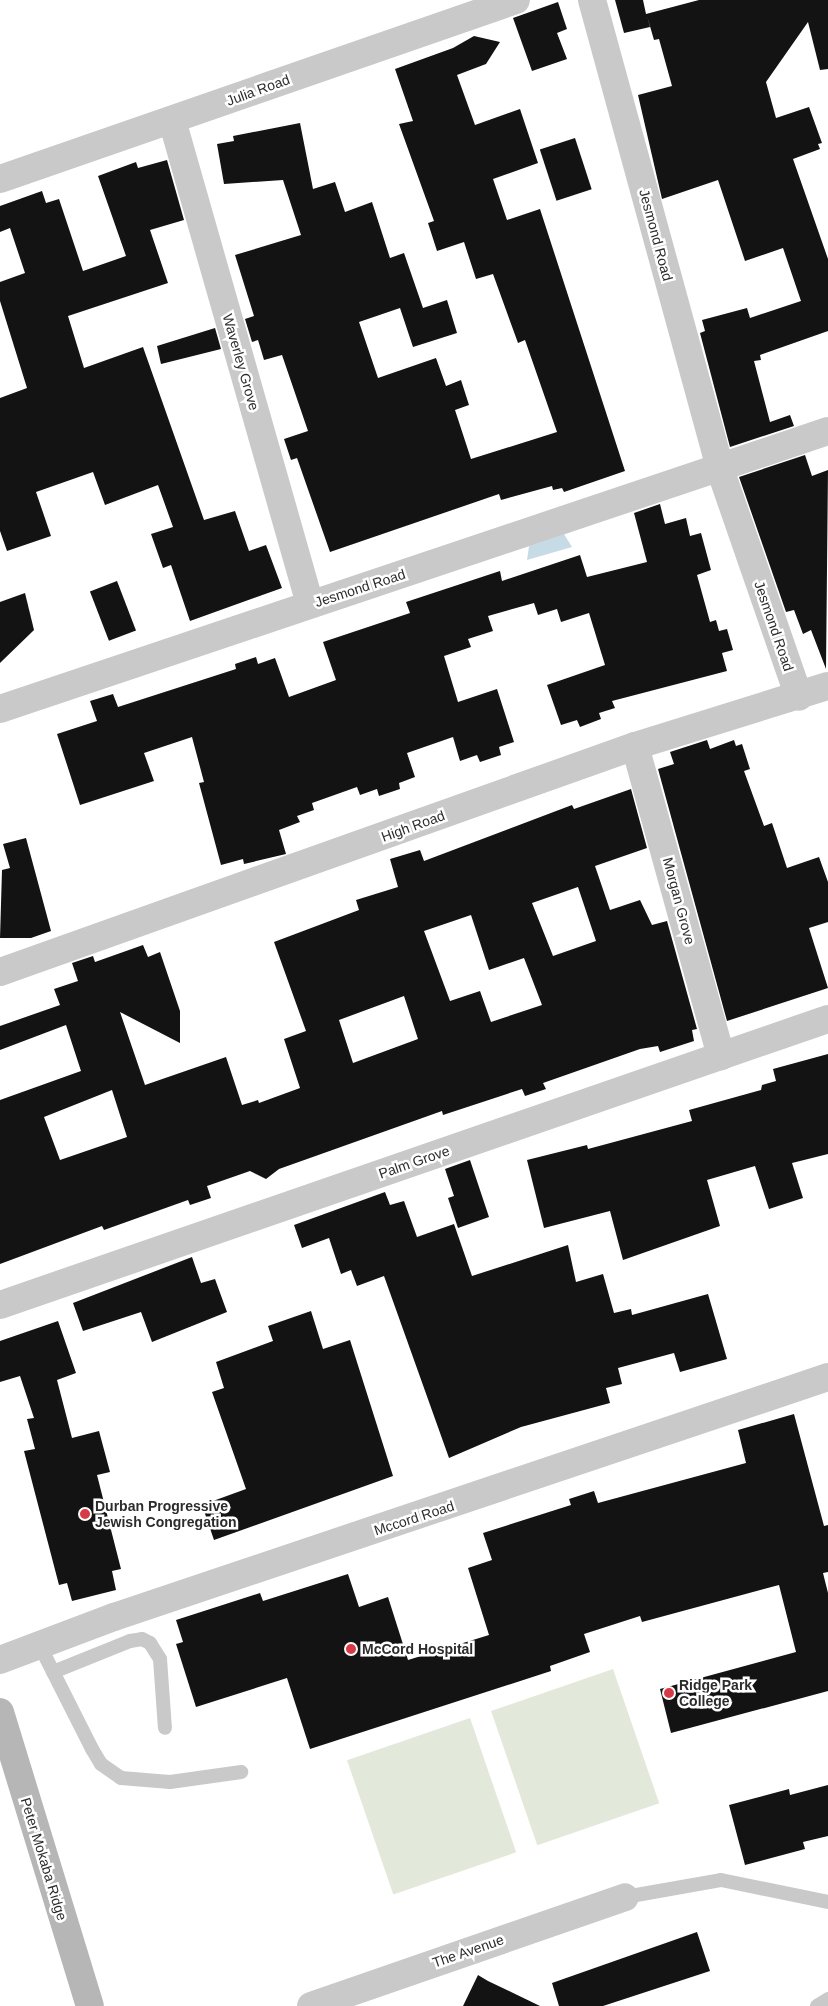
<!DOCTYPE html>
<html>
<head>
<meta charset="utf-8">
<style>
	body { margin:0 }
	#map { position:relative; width:828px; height:2006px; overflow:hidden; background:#fff; font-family:Helvetica,sans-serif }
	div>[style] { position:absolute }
	.green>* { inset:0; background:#e2e8da; transform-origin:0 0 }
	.water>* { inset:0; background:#c7dbe7 }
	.building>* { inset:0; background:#131313; transform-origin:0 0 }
	.lane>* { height:14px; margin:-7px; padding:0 7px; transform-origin:7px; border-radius:7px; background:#c9c9c9 }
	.street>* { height:28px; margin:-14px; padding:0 14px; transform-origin:14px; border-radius:14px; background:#c9c9c9 }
	.secondary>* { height:28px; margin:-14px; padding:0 14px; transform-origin:14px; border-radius:14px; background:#b6b6b6 }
	.dots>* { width:14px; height:14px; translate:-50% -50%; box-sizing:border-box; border:2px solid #fff; border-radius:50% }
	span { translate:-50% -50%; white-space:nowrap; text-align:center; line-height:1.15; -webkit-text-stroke:5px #fff; paint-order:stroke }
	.street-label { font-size:14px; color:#2c2c2c }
	.poi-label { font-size:14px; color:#2c2c2c; font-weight:700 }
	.left { translate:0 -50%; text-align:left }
</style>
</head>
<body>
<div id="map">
	<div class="green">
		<div style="left:613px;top:1669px;width:142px;height:129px;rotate:71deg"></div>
		<div style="left:470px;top:1718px;width:142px;height:130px;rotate:71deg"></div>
	</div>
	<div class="water">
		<div style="clip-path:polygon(564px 534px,572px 547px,527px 560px,529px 546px)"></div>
	</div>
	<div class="building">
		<div style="clip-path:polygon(615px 0,643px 0,646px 14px,699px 0,828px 0,828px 69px,820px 70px,808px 22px,766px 82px,776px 118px,809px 107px,822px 143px,818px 144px,820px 149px,793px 159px,828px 259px,828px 331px,760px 355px,761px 360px,754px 361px,770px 422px,790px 415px,794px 426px,730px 447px,700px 333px,705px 331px,702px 320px,747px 308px,750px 318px,801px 301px,783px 248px,745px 261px,718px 180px,662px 199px,638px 95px,672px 86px,659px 39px,654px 40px,647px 16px,650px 27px,624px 33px)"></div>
		<div style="clip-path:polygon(558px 2px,567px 29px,557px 33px,567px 59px,532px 71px,513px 18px)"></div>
		<div style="clip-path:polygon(474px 36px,500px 42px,486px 64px,457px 75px,475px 125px,520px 109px,538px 163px,493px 179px,507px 220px,540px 209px,625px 471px,564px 492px,562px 488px,553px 490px,552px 486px,501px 500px,499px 494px,330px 552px,297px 458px,291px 460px,284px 439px,308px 431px,282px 355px,264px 360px,258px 340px,252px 342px,245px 319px,254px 316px,235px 255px,301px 235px,283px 180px,224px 184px,217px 144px,234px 141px,233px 136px,300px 123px,313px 189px,335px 182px,345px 212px,372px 202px,390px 258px,404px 253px,423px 308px,447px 300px,457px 333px,413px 347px,400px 308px,359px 322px,378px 378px,436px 358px,446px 386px,461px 380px,469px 405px,455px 410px,471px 459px,557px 432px,525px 340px,518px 343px,493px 274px,476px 279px,464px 242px,437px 251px,428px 223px,434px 221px,399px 124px,413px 121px,395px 69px,453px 48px)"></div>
		<div style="left:575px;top:138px;width:54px;height:37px;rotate:72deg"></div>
		<div style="clip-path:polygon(167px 160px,184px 220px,150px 230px,168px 283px,68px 316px,84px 368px,143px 347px,204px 520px,235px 511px,249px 551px,266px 545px,282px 588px,190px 621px,171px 565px,163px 568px,151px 534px,173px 527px,158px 485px,105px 505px,93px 472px,36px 492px,51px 536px,7px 551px,0 531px,0 398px,27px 388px,0 301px,0 282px,25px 273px,10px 228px,0 232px,0 206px,42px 191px,46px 203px,59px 199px,83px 271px,126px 256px,98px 176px,136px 162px,138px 168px)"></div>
		<div style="clip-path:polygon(215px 328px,221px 349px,161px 364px,157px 346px)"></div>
		<div style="clip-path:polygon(805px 455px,812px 476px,828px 470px,826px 669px,811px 630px,803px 634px,794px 610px,786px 612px,739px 477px)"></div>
		<div style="clip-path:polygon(660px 504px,665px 524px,686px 518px,690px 536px,701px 533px,711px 570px,697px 575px,710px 622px,716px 620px,719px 631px,727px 629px,733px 650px,722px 653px,727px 671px,612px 701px,615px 708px,599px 713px,601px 719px,580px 727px,577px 720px,561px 725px,547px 685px,605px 665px,589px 613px,561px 622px,557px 609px,538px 615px,534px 603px,488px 616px,493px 631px,468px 639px,471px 647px,444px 656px,458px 702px,497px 689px,514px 742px,499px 747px,501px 755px,480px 762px,477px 755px,460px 761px,453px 737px,407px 753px,415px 777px,399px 783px,400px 789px,379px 796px,377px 789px,360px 795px,357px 787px,312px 803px,314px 810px,297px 816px,300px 822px,279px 830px,286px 854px,244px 864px,243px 859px,221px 865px,199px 783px,204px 782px,192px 737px,144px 753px,154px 781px,80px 805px,57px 734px,97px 721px,90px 701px,113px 694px,118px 707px,236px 669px,235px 664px,256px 657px,258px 664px,275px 658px,289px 697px,336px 680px,323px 642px,410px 613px,406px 602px,500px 571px,502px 581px,580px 555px,587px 577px,647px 562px,634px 513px)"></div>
		<div style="left:117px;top:581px;width:53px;height:29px;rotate:69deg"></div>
		<div style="clip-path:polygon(25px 593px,34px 630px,0 663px,0 602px)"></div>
		<div style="clip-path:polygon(707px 740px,710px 749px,734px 740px,736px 746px,742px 744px,750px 769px,744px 771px,764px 826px,772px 823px,787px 868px,819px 857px,828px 882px,828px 922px,809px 928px,828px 988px,727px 1021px,658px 769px,674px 764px,670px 752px)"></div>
		<div style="clip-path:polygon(evenodd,631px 789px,647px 848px,595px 866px,610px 910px,640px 900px,652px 925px,667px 921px,697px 1029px,692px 1030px,694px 1041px,660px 1052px,658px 1046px,640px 1049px,543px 1083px,546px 1089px,525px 1096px,522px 1089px,443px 1115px,442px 1111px,279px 1169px,266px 1179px,250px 1171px,207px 1186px,211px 1198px,190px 1205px,188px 1200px,104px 1230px,102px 1226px,0 1264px,0 1100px,81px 1071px,66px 1025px,0 1050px,0 1026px,60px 1005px,54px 989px,78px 981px,72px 963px,93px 956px,95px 962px,143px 945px,148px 957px,160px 952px,180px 1011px,180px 1043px,120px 1012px,145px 1085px,226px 1057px,242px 1105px,258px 1100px,259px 1103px,300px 1088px,284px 1039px,306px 1031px,274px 942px,359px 910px,356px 900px,398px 887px,390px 859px,420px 850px,424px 861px,572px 805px,574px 809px,631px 789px,578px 887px,596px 941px,553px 956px,532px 903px,578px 887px,631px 789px,471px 915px,489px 970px,524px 958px,542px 1005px,491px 1022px,480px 991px,450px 1001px,424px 931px,471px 915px,631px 789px,404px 996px,418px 1039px,353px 1063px,339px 1020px,404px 996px,631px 789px,112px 1090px,127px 1137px,60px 1160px,44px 1117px,112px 1090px)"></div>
		<div style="clip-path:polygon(26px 838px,51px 931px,31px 938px,0 938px,2px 870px,10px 868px,3px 844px)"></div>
		<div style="clip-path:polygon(828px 1054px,828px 1154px,792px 1163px,803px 1198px,769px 1209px,755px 1166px,707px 1180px,720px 1226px,623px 1260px,610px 1211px,544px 1228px,527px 1160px,587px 1145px,588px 1149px,692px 1121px,689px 1110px,761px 1090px,762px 1085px,776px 1081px,773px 1069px)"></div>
		<div style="clip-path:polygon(470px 1160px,489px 1217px,458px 1228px,448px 1198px,454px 1196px,445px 1169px)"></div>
		<div style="clip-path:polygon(385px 1192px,390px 1205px,404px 1201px,417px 1237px,454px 1224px,472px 1276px,568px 1245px,576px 1282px,603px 1274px,614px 1313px,631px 1309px,632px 1315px,708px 1294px,727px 1359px,680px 1372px,674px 1353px,618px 1368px,622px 1384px,606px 1388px,610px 1403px,521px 1427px,449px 1458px,384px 1276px,357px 1286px,351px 1270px,341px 1274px,329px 1238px,302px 1248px,294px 1225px)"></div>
		<div style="clip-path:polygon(192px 1257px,201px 1283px,215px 1279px,227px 1312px,152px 1342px,141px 1312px,83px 1331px,73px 1303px)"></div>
		<div style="clip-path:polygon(311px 1311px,323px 1349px,350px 1340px,393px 1476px,214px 1540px,202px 1505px,246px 1489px,212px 1392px,224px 1388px,216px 1362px,273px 1341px,268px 1326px)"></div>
		<div style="clip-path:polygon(58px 1321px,76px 1373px,57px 1380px,72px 1438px,99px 1431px,110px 1472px,97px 1475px,121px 1569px,112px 1571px,116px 1590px,72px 1601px,67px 1583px,59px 1585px,24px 1451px,35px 1449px,27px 1419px,34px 1418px,20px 1376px,0 1382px,0 1341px)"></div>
		<div style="clip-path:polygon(794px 1414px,824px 1526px,828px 1525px,828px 1572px,823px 1573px,828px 1593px,828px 1691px,671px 1733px,660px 1689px,796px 1652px,779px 1585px,642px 1622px,640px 1616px,584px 1634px,590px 1652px,550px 1666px,551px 1671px,310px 1749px,287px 1678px,196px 1707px,176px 1644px,183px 1642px,176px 1620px,260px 1593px,263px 1601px,348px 1574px,359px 1607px,388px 1597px,408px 1660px,489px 1635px,468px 1568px,492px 1560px,483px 1533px,571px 1505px,569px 1499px,594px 1491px,598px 1503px,746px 1463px,738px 1430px)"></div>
		<div style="clip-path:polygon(828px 1785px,828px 1836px,803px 1842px,805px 1849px,745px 1865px,729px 1805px,789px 1789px,790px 1795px)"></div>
		<div style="clip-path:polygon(697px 1932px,710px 1971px,603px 2006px,559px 2006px,552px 1983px)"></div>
		<div style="clip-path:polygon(478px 1975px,488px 1981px,540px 2006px,463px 2006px)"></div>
	</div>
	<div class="lane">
		<div style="left:40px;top:1646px;width:115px;rotate:63.2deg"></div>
		<div style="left:92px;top:1749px;width:17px;rotate:59deg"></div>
		<div style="left:101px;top:1764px;width:24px;rotate:35deg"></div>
		<div style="left:121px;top:1778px;width:49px;rotate:4.7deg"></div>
		<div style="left:170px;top:1782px;width:72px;rotate:-8deg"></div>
		<div style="left:53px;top:1672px;width:83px;rotate:-21.9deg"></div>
		<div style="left:130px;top:1641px;width:12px;rotate:-9deg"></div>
		<div style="left:142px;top:1639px;width:9px;rotate:27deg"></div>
		<div style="left:150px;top:1643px;width:19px;rotate:58deg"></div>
		<div style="left:160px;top:1659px;width:69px;rotate:85.9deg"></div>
		<div style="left:625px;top:1897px;width:97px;rotate:-10deg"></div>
		<div style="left:721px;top:1880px;width:109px;rotate:11.6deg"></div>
		<div style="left:817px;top:2006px;width:13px;rotate:-32deg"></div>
	</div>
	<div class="street">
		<div style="left:592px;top:0;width:486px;rotate:74.7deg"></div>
		<div style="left:720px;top:469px;width:241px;rotate:70.9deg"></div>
		<div style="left:172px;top:120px;width:503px;rotate:74.09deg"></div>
		<div style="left:0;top:179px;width:546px;rotate:-19.13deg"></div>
		<div style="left:0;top:709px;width:873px;rotate:-18.56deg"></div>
		<div style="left:635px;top:746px;width:322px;rotate:74.5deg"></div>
		<div style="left:0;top:972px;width:674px;rotate:-19.59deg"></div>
		<div style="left:635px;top:746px;width:202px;rotate:-17.3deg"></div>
		<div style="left:0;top:1305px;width:876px;rotate:-19.06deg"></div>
		<div style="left:0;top:1660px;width:122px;rotate:-20.7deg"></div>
		<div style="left:114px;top:1617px;width:753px;rotate:-18.58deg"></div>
		<div style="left:311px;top:2006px;width:332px;rotate:-19.1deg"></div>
	</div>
	<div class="secondary">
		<div style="left:0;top:1712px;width:307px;rotate:73deg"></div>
	</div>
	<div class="dots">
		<div style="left:85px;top:1514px;background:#d73947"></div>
		<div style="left:351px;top:1649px;background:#d73947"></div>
		<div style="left:669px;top:1693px;background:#d73947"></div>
	</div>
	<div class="street-label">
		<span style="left:258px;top:90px;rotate:-20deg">Julia Road</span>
		<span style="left:656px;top:235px;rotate:75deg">Jesmond Road</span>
		<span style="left:241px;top:362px;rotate:74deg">Waverley Grove</span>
		<span style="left:360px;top:588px;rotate:-18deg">Jesmond Road</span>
		<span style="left:774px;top:626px;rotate:71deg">Jesmond Road</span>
		<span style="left:413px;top:826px;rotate:-20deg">High Road</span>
		<span style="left:679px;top:901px;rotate:75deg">Morgan Grove</span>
		<span style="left:414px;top:1162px;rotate:-19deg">Palm Grove</span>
		<span style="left:414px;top:1518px;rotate:-18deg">Mccord Road</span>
		<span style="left:44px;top:1859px;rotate:73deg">Peter Mokaba Ridge</span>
		<span style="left:468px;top:1951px;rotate:-19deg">The Avenue</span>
	</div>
	<div class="poi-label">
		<span class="left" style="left:95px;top:1514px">Durban Progressive<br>Jewish Congregation</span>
		<span class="left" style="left:362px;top:1649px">McCord Hospital</span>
		<span class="left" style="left:679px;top:1693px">Ridge Park<br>College</span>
	</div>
</div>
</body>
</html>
